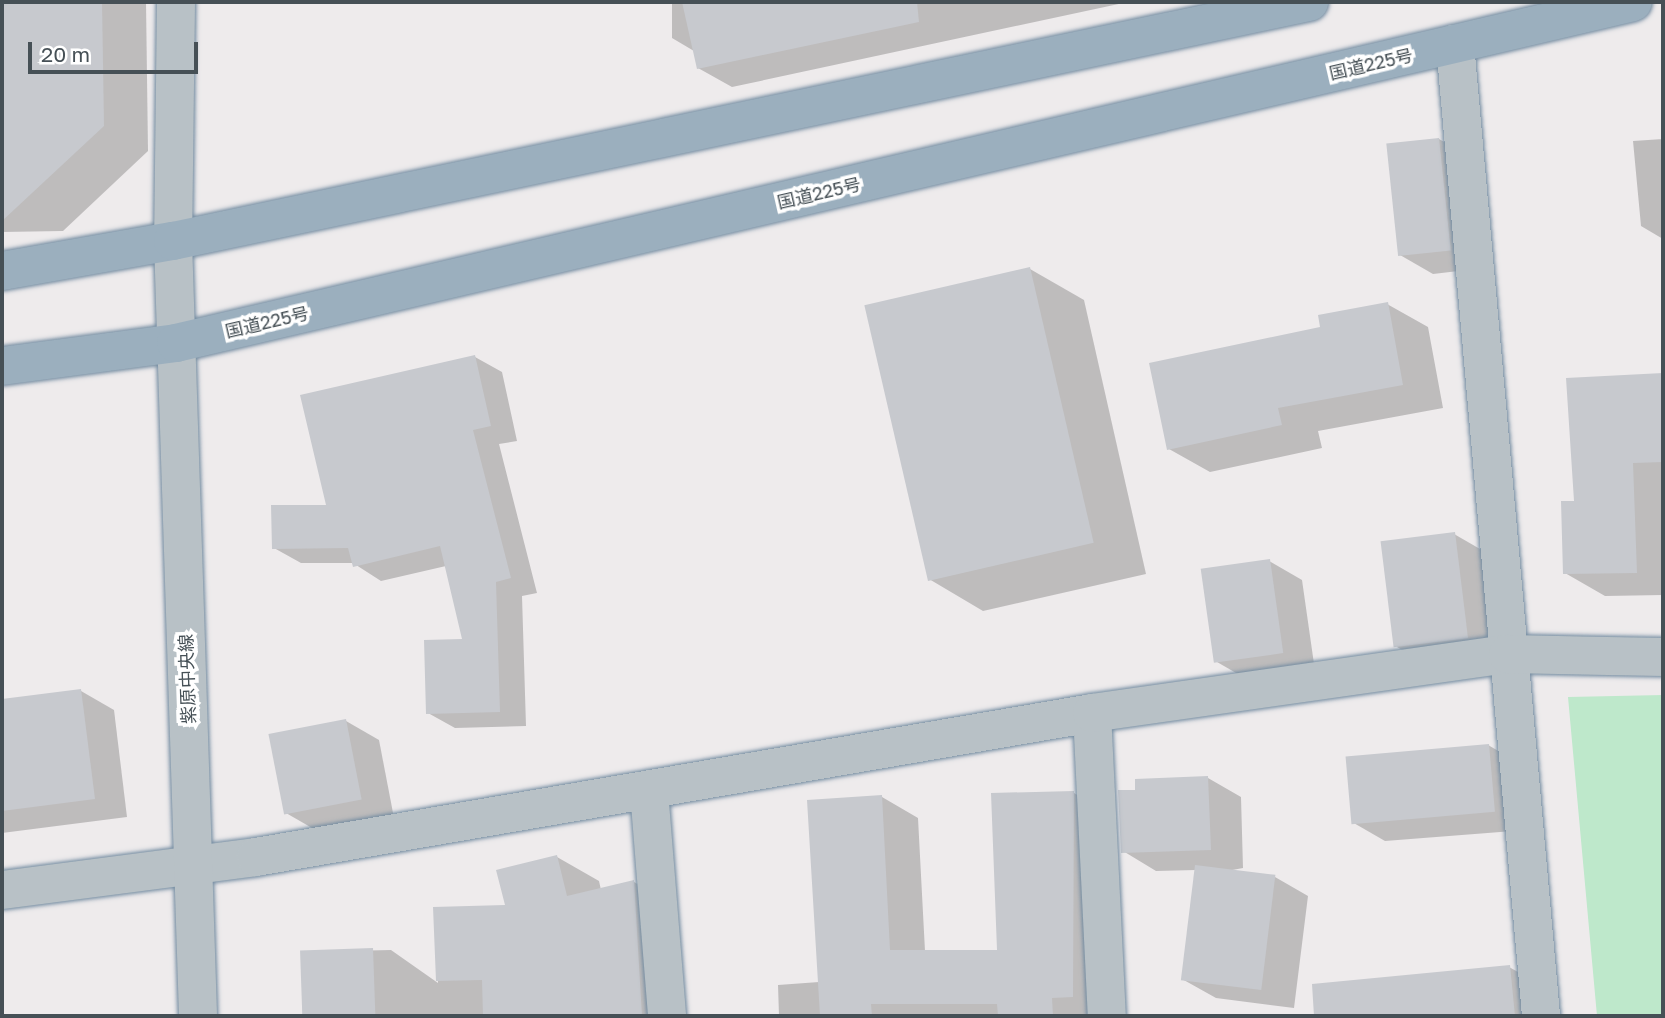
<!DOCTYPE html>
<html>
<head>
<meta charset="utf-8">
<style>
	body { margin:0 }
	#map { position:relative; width:1665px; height:1018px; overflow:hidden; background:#eeebec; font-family:"Golos Text","Noto Sans JP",sans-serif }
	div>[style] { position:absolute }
	.green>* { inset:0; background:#bee8cb }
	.shadow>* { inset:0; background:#0003 }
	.building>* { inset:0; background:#c7c9ce; transform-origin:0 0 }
	.roads { filter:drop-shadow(0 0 2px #748ca1) drop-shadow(0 0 2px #748ca1) }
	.minor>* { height:38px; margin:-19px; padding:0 19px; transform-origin:19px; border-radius:19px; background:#b8c1c6 }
	.tertiary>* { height:38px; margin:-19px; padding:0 19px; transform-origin:19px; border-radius:19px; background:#b8c1c6 }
	.trunk>* { height:38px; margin:-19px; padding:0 19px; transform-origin:19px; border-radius:19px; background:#9bafbe }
	span { translate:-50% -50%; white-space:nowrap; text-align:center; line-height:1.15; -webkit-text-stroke:7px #fff; paint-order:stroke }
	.street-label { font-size:18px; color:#465056 }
	.frame { position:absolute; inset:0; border:4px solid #465056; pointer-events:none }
	.scale { position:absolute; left:28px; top:42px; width:170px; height:32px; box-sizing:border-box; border:4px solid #465056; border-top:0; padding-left:9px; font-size:21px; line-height:24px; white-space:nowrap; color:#465056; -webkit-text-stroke:5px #fff; paint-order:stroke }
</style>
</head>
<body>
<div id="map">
	<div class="green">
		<div style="clip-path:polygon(1663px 695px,1663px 1016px,1597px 1016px,1568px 697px)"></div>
	</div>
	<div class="shadow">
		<div style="clip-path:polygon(2px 2px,146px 2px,148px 151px,63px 231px,2px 232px)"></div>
		<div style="clip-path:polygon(672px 2px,1128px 2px,732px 87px,698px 68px,694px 51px,672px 38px)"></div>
		<div style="clip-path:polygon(1663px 102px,1663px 239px,1641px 226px,1633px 141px,1663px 139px)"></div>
		<div style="clip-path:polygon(1439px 139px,1472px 158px,1484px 268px,1433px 274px,1400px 255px)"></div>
		<div style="clip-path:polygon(1030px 269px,1084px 300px,1146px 574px,983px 611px,929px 579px)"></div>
		<div style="clip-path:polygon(1387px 304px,1428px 327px,1443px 408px,1318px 431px,1322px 448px,1210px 472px,1169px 449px)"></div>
		<div style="clip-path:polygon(475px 357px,502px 372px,517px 441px,499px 444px,537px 593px,522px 596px,526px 726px,455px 728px,428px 713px,465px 641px,446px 566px,381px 581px,353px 563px,301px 563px,274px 548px,328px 506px)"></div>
		<div style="clip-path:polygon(1663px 374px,1663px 595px,1605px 596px,1565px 573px,1576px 502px,1568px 380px)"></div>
		<div style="clip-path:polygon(1454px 534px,1487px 553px,1500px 656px,1430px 666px,1397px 647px)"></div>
		<div style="clip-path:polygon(1269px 561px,1302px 580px,1315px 671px,1250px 681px,1217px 662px)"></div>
		<div style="clip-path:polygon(81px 691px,114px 710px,127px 817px,2px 833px,2px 701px)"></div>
		<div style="clip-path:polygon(346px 721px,379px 740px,394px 818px,319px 832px,286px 813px)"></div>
		<div style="clip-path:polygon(1488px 745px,1521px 764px,1527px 830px,1385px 841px,1352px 822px)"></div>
		<div style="clip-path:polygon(1208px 778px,1241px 797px,1243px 868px,1227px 871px,1275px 877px,1308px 896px,1294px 1008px,1216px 998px,1182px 979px,1196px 870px,1156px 871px,1123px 851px,1137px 792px)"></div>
		<div style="clip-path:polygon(1074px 793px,1110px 814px,1108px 1016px,779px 1016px,778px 985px,819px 982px,882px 797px,918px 818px,925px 951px,998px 952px)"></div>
		<div style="clip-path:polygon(557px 857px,599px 881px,601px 890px,634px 882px,676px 907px,682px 1016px,303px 1016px,301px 952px,391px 950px,438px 983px,435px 909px,507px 907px)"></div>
		<div style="clip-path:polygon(1509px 967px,1552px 991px,1555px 1016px,1373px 1016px,1343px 999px)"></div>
	</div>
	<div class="building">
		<div style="clip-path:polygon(2px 2px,102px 2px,104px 126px,2px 221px)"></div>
		<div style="clip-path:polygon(682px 2px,917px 2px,919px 22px,697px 69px)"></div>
		<div style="left:1439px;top:138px;width:113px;height:53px;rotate:84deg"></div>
		<div style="left:1030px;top:267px;width:283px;height:170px;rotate:77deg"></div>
		<div style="clip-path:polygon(1388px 302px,1403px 385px,1278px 408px,1282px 425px,1167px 450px,1149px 363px,1320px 327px,1318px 315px)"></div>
		<div style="clip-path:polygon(475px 355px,491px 426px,473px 430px,511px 578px,496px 582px,500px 712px,426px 714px,424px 640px,462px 639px,440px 546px,353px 567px,348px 548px,272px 549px,271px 505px,326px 505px,300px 395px)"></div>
		<div style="clip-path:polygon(1663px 373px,1663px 462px,1633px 463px,1637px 573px,1563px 574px,1561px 501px,1574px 501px,1566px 378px)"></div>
		<div style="left:1455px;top:532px;width:107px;height:75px;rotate:83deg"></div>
		<div style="left:1270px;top:559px;width:95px;height:70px;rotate:82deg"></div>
		<div style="clip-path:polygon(81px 689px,95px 799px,2px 811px,2px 699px)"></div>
		<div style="left:346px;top:719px;width:82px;height:79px;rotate:79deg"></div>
		<div style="left:1489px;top:744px;width:68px;height:144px;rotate:85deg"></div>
		<div style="clip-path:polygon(1208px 776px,1211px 850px,1121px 853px,1118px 790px,1135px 790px,1135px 779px)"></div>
		<div style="clip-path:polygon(1074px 791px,1073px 997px,1052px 998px,1053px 1016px,998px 1016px,997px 1004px,871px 1004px,872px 1016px,820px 1016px,807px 800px,882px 795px,890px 950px,997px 950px,991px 793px)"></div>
		<div style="clip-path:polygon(557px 855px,567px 896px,634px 880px,642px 1016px,483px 1016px,482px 980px,436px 981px,433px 907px,505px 905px,496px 870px)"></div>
		<div style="left:1195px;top:865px;width:81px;height:116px;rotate:7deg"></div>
		<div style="left:373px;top:948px;width:68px;height:73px;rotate:88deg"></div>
		<div style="clip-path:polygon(1510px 965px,1515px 1016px,1314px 1016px,1312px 984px)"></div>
	</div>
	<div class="roads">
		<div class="minor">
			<div style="left:1455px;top:44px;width:976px;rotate:84.94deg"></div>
			<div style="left:1092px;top:713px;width:303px;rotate:87.2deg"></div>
			<div style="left:649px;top:791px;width:226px;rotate:85.4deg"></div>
			<div style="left:2px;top:890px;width:256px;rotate:-7.4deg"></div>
			<div style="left:256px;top:857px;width:848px;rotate:-9.77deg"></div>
			<div style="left:1092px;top:713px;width:420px;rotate:-8.1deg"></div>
			<div style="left:1508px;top:654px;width:155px;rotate:1.1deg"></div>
		</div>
		<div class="tertiary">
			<div style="left:176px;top:2px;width:239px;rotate:90.7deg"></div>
			<div style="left:173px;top:241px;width:775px;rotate:88.15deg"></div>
		</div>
		<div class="trunk">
			<div style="left:2px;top:271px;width:174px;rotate:-10deg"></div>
			<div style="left:173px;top:241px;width:1161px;rotate:-11.88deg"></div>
			<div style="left:2px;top:366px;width:176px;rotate:-7.5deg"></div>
			<div style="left:176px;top:343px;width:1496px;rotate:-13.17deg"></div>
		</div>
	</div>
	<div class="street-label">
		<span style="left:1371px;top:64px;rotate:-13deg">国道225号</span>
		<span style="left:819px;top:193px;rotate:-13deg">国道225号</span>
		<span style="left:267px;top:322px;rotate:-13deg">国道225号</span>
		<span style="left:187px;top:679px;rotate:-92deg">紫原中央線</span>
	</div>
	<div class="frame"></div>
	<div class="scale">20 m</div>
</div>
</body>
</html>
